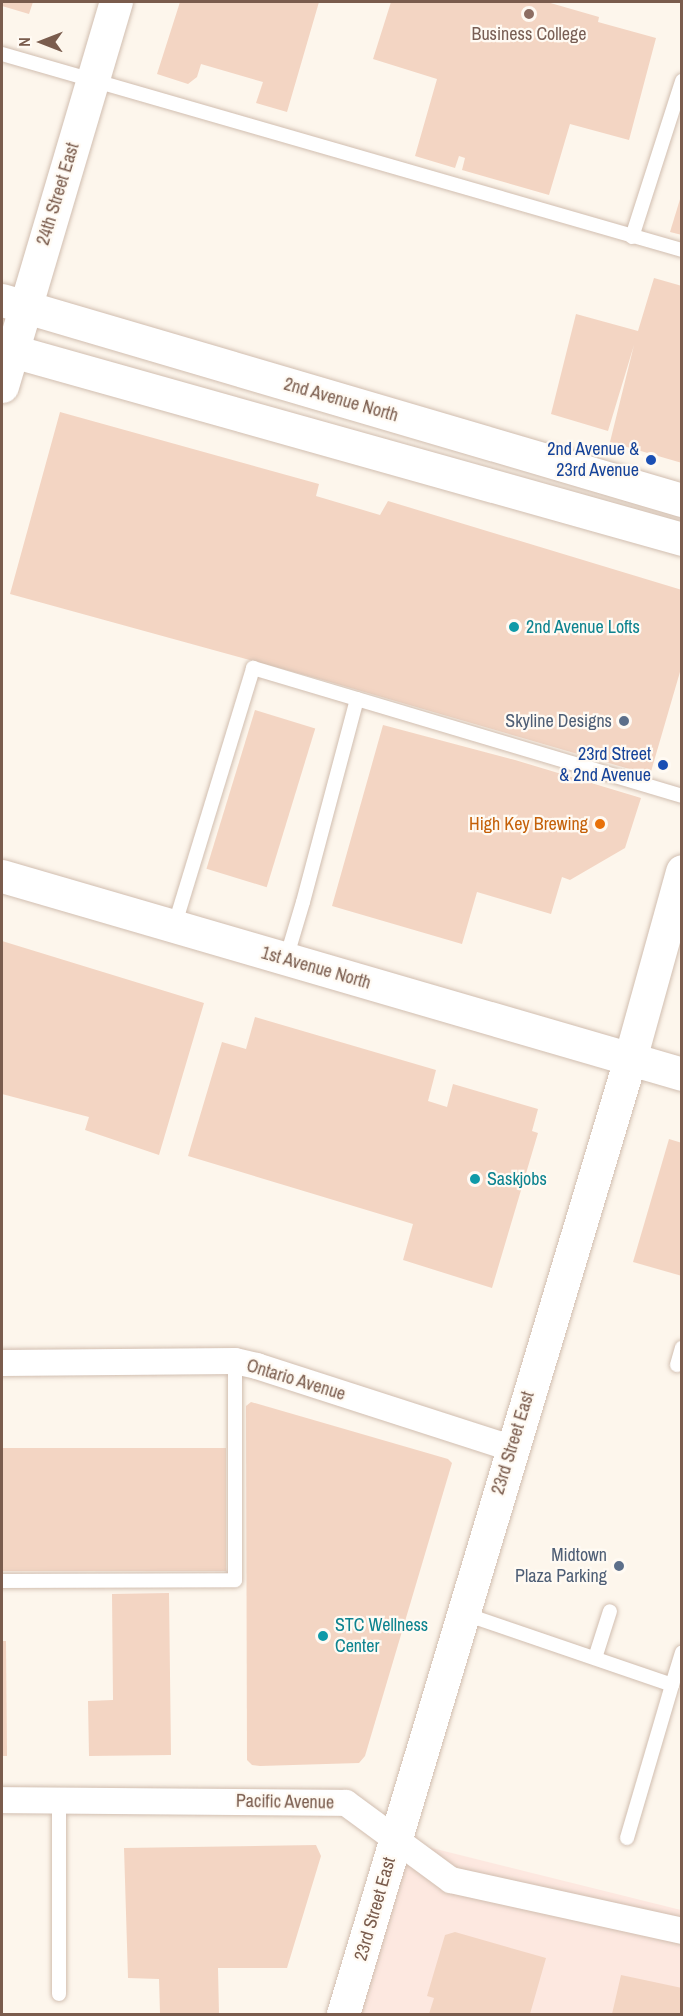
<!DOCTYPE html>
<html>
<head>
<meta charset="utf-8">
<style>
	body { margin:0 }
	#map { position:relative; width:683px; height:2016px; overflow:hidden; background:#fdf6ec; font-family:"Archivo Narrow",sans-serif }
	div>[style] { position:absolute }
	.commercial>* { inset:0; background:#fde8e0 }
	.building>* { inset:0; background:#f3d5c3; transform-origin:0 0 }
	.roads { filter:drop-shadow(0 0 2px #d1beb0) drop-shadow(0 0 2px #d1beb0) }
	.service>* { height:14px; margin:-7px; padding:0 7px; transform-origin:7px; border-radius:7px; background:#fff }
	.minor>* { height:26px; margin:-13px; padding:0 13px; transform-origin:13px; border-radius:13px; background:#fff }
	.tertiary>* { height:33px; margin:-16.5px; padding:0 16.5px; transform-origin:16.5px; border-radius:16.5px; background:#fff }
	.secondary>* { height:33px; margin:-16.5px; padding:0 16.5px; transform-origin:16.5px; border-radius:16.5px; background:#fff }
	.dots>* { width:16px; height:16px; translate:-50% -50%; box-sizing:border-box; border:3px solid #fffaf3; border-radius:50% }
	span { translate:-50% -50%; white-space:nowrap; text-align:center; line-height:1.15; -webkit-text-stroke:4.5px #fffaf3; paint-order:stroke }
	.education-label { font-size:18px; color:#785e54 }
	.street-label { font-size:18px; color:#7a5c4d }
	.transit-label { font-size:18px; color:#164399 }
	.right { translate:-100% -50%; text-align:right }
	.culture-label { font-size:18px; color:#0d838f }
	.left { translate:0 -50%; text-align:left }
	.service-label { font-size:18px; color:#4e5e75 }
	.food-label { font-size:18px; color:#c56008 }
	.frame { position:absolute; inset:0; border:3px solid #7a5c4d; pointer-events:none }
	.north { position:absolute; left:12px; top:12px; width:60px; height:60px; -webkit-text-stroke:4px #fffaf3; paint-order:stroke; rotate:270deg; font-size:16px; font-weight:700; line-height:24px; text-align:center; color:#7a5c4d }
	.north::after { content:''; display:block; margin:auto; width:21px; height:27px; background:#7a5c4d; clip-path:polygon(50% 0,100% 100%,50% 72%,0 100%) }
</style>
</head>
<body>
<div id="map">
	<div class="commercial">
		<div style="clip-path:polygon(396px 1839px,681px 1910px,681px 2014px,343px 2014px)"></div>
	</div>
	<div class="building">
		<div style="clip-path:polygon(2px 2px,33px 2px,29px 14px,2px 6px)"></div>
		<div style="clip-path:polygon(180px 2px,319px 2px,287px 112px,256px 103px,263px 82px,201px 64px,197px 77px,188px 84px,157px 74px)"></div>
		<div style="clip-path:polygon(391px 2px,547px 2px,599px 17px,598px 22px,656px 38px,629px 140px,570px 124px,549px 195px,462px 170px,465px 158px,459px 156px,455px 168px,415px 156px,437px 79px,373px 59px)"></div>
		<div style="clip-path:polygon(681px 196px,682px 196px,682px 235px,670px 232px)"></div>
		<div style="clip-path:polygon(654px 278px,682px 286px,682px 463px,610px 442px,634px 345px,608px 431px,551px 414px,576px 314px,638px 331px)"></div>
		<div style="clip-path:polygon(60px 412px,319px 484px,316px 496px,380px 515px,388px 501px,682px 590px,682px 665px,650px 775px,330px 682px,10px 594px)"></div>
		<div style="left:255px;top:710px;width:63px;height:166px;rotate:17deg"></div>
		<div style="clip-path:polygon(383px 725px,515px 760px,641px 798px,625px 848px,570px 880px,562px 877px,551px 914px,477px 892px,462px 944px,332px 906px)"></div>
		<div style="clip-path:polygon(2px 941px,204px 1003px,159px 1155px,85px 1130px,89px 1117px,2px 1094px)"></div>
		<div style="clip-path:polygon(255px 1017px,436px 1070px,428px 1101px,447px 1107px,453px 1084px,538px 1109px,532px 1131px,538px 1133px,492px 1288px,403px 1260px,413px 1224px,188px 1156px,222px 1042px,246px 1049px)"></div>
		<div style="clip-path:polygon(669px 1139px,682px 1143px,682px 1276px,633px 1262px)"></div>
		<div style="clip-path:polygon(251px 1402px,448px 1459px,452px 1463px,365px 1756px,359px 1763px,260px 1766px,252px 1765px,247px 1760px,246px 1406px)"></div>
		<div style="left:226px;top:1448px;width:123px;height:224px;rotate:90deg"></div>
		<div style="clip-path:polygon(169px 1593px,171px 1755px,89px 1756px,88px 1701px,113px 1700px,112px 1594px)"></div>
		<div style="clip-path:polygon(2px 1641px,6px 1641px,7px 1756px,2px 1756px)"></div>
		<div style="clip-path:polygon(316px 1845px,321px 1856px,287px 1968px,218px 1968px,219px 2014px,160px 2014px,159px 1979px,128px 1978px,124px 1848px)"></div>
		<div style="clip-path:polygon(455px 1932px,546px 1958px,530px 2014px,429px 2014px,434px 1998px,427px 1996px,445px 1935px)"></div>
		<div style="clip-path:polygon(621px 1975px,682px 1988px,682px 2014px,612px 2014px)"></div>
	</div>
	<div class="roads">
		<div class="service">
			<div style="left:2px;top:54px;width:708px;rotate:16.08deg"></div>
			<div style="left:632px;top:237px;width:164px;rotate:-72.2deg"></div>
			<div style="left:174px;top:927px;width:271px;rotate:-73deg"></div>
			<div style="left:253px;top:668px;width:448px;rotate:16.6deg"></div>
			<div style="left:286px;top:959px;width:59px;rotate:-73.4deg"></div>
			<div style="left:303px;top:902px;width:210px;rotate:-75.1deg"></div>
			<div style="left:677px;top:1365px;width:18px;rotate:-74deg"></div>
			<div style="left:2px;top:1581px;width:233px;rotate:-0.2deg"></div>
			<div style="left:235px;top:1580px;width:219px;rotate:-90deg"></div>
			<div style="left:462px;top:1613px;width:222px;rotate:18.9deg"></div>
			<div style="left:672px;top:1685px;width:34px;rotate:-73deg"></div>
			<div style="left:595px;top:1658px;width:49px;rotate:-72.3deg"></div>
			<div style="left:627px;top:1838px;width:159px;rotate:-73.6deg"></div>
			<div style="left:59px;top:1994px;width:195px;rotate:-90deg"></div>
		</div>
		<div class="minor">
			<div style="left:2px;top:1363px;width:233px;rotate:-0.5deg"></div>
			<div style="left:235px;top:1361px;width:23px;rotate:13deg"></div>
			<div style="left:257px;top:1366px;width:267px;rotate:17.9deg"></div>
			<div style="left:2px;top:1800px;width:344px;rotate:0.5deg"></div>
			<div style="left:346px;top:1803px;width:130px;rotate:36.3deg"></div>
			<div style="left:451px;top:1880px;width:237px;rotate:12.4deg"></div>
		</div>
		<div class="tertiary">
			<div style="left:2px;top:300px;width:709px;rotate:16.39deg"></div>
			<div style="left:2px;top:348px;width:706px;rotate:15.69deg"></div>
			<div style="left:2px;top:386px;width:401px;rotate:-73.5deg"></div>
			<div style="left:343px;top:2014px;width:997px;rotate:-73.27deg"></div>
			<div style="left:630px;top:1059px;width:195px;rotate:-74.5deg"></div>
		</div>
		<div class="secondary">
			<div style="left:2px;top:876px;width:708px;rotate:16.23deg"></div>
		</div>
	</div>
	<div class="dots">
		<div style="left:529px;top:14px;background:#8d6e63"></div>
		<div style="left:651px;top:460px;background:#1a4fb4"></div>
		<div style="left:514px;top:627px;background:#0f9aa8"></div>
		<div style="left:624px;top:721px;background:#5c6f8a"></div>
		<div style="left:663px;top:765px;background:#1a4fb4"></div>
		<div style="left:600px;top:824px;background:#e8710a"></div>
		<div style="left:475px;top:1179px;background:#0f9aa8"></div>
		<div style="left:619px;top:1566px;background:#5c6f8a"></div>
		<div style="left:323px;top:1636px;background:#0f9aa8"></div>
	</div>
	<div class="education-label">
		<span style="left:529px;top:34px">Business College</span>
	</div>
	<div class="street-label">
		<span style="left:58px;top:194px;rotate:-73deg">24th Street East</span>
		<span style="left:341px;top:400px;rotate:16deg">2nd Avenue North</span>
		<span style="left:316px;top:968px;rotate:16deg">1st Avenue North</span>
		<span style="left:296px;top:1380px;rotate:17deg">Ontario Avenue</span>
		<span style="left:513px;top:1443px;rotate:-73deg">23rd Street East</span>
		<span style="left:285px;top:1802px;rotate:1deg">Pacific Avenue</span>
		<span style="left:375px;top:1909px;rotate:-74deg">23rd Street East</span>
	</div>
	<div class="transit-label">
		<span class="right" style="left:639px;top:460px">2nd Avenue &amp;<br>23rd Avenue</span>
		<span class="right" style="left:651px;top:765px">23rd Street<br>&amp; 2nd Avenue</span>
	</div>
	<div class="culture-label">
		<span class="left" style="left:526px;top:627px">2nd Avenue Lofts</span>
		<span class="left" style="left:487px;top:1179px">Saskjobs</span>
		<span class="left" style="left:335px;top:1636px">STC Wellness<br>Center</span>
	</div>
	<div class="service-label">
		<span class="right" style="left:612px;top:721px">Skyline Designs</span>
		<span class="right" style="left:607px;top:1566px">Midtown<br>Plaza Parking</span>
	</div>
	<div class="food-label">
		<span class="right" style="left:588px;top:824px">High Key Brewing</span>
	</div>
	<div class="frame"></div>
	<div class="north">N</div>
</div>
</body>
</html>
